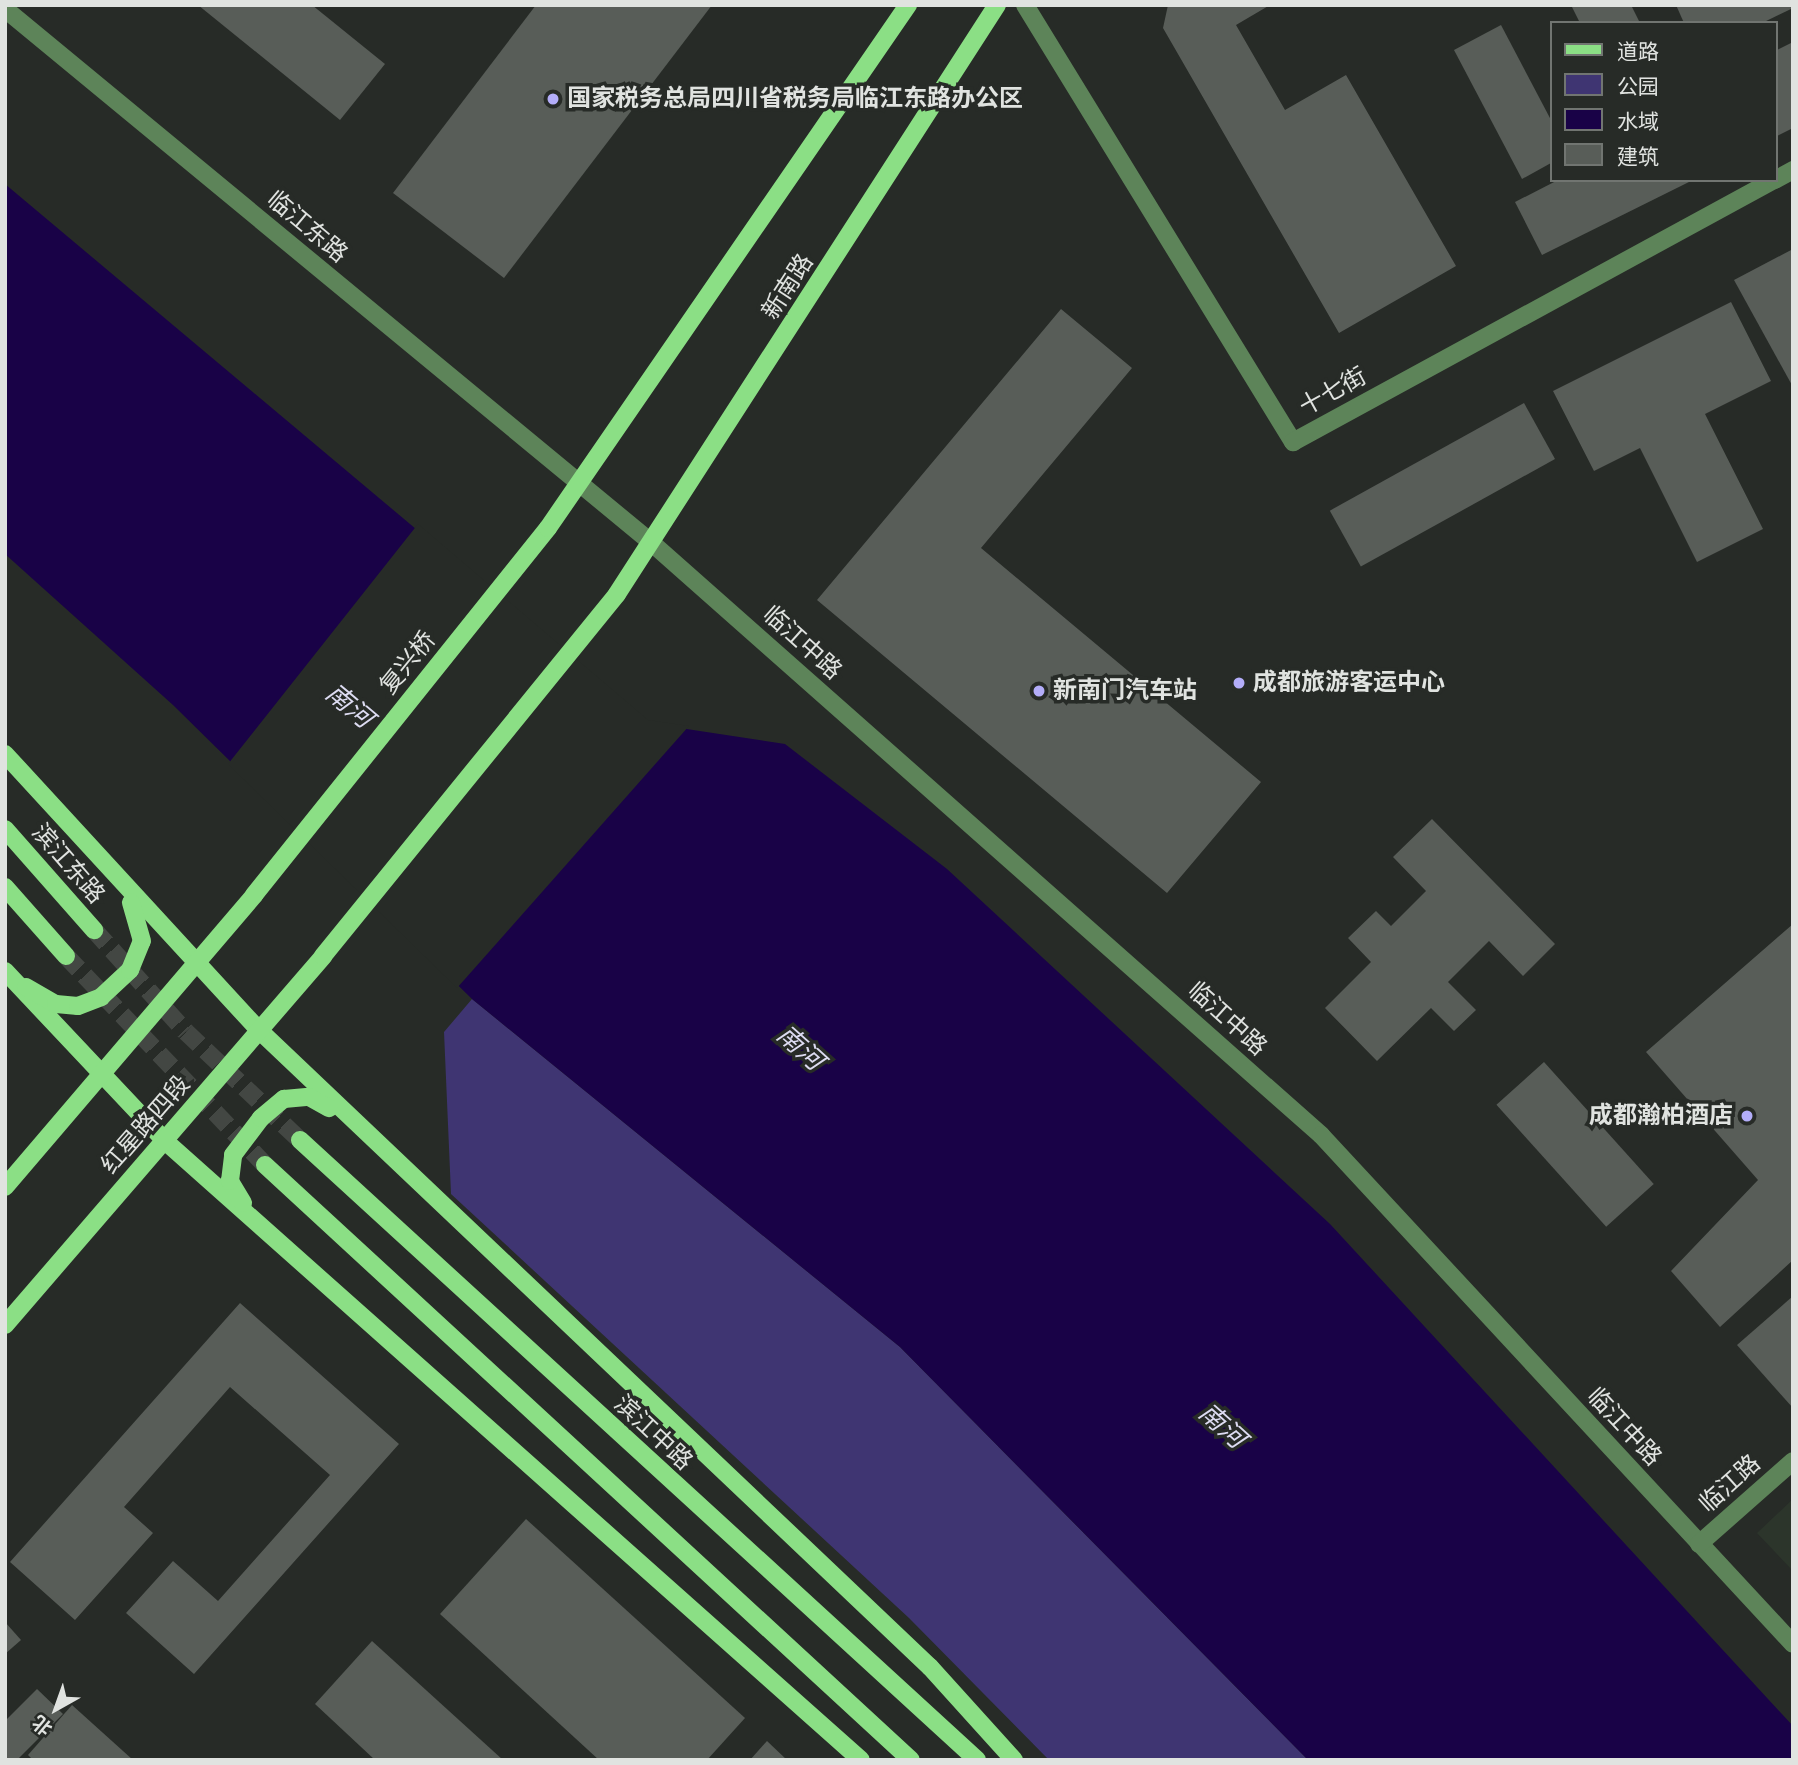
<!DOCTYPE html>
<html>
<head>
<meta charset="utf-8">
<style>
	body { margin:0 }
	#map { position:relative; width:1798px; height:1765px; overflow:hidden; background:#272b27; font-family:"Fira Sans Condensed","Noto Sans SC",sans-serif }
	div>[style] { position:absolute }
	.built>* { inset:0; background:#2c352b }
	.green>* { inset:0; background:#3f3572 }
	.water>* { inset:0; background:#190247 }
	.pier>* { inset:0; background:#272b27 }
	.building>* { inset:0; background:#585d58; transform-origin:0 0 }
	.major-tunnel>* { height:18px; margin-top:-9px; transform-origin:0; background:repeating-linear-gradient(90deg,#434743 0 18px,transparent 0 27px) }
	.minor>* { height:18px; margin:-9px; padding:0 9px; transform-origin:9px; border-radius:9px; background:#5d8459 }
	.major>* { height:18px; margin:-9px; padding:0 9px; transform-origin:9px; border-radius:9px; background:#8bdf85 }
	.dots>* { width:19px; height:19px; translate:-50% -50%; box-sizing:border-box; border:4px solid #272b27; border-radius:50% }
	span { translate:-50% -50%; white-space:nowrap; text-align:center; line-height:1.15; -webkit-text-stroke:7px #272b27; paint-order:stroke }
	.poi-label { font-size:24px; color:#e0e3e0; font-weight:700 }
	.left { translate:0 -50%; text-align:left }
	.right { translate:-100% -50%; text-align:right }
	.street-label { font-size:24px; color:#e0e3e0 }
	.water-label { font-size:26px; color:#dcdbf1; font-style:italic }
	.frame { position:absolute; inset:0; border:7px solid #e0e3e0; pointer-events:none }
	.legend { position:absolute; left:1550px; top:21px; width:228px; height:161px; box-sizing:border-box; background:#272b27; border:2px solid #717571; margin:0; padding:9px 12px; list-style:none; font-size:21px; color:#e0e3e0 }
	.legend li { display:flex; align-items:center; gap:14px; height:35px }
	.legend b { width:35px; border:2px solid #717571 }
	.north { position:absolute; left:21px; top:1674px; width:70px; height:70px; -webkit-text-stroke:5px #272b27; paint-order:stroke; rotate:220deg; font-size:19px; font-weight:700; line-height:28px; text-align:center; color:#e0e3e0 }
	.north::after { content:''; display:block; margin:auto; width:24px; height:32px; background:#e0e3e0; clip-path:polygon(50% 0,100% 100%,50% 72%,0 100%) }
</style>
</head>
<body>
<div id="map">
	<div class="built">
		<div style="clip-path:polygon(1793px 1499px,1793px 1571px,1757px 1533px)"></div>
	</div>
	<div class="green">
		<div style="clip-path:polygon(472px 999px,900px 1347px,1308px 1760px,1049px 1760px,909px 1618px,451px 1194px,444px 1032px)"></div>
	</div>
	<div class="water">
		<div style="clip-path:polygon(5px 184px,647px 723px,785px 744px,947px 869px,1330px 1224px,1793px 1726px,1793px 1760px,1308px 1760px,900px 1347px,472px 999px,173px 705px,5px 554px)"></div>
	</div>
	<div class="pier">
		<div style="clip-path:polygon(418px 524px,648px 720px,689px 726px,457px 988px,228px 764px)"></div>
	</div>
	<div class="building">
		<div style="clip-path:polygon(198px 5px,312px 5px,385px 64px,340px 120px)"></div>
		<div style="clip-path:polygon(536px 5px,712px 5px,504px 278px,393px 193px)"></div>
		<div style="clip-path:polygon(1168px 5px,1270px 5px,1236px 25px,1285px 110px,1346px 75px,1456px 266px,1339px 333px,1163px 28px)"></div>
		<div style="clip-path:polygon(1571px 5px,1631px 5px,1640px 23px,1580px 23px)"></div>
		<div style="clip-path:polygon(1676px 5px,1792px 5px,1793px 8px,1762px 23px,1684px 23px)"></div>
		<div style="clip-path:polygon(1501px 25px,1551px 120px,1551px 163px,1522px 179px,1454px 50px)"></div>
		<div style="clip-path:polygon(1793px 42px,1793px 128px,1775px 137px,1775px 51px)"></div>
		<div style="clip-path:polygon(1558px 180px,1693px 180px,1542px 255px,1515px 202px)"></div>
		<div style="clip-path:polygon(1793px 249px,1793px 387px,1734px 280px)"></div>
		<div style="clip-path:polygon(1731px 302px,1771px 381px,1705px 414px,1763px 529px,1697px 562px,1640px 448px,1594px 471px,1553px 391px)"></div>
		<div style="clip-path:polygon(1061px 309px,1132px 368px,981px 548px,1261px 782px,1167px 893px,817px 600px)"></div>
		<div style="left:1524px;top:403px;width:64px;height:222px;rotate:61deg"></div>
		<div style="clip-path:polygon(1432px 819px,1555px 944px,1523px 976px,1489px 941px,1448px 982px,1476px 1010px,1454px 1031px,1431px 1008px,1377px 1061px,1325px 1008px,1371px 962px,1348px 938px,1376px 911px,1391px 926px,1426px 891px,1393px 857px)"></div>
		<div style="clip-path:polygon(1793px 924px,1793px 1260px,1720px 1327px,1671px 1271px,1758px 1180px,1646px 1052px)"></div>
		<div style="left:1544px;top:1062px;width:164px;height:64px;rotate:48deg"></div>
		<div style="clip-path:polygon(1793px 1296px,1793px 1408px,1737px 1345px)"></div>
		<div style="clip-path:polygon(240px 1303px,399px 1444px,194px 1674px,126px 1613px,173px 1561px,218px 1601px,330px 1475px,230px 1387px,124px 1507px,153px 1533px,75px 1620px,10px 1562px)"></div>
		<div style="clip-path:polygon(526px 1519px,745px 1718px,707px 1760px,599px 1760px,440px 1614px)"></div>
		<div style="clip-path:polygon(5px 1622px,21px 1640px,5px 1654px)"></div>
		<div style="clip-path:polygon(372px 1641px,503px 1760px,375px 1760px,315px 1704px)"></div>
		<div style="clip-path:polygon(37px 1689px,63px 1714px,17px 1760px,5px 1760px,5px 1721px)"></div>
		<div style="clip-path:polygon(72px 1705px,133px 1760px,33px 1760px,28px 1755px)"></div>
		<div style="clip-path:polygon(767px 1741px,787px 1760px,750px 1760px)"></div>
	</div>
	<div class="major-tunnel">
		<div style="left:94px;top:930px;width:137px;rotate:48deg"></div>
		<div style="left:186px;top:1032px;width:157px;rotate:43.5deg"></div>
		<div style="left:66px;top:956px;width:289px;rotate:46.4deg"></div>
	</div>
	<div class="minor">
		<div style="left:1025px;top:5px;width:513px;rotate:58.48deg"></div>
		<div style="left:1293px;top:442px;width:548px;rotate:-28.58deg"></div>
		<div style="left:5px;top:9px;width:840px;rotate:39.54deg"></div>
		<div style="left:653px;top:544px;width:892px;rotate:41.5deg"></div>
		<div style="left:1321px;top:1135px;width:694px;rotate:47.16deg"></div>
		<div style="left:1775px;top:180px;width:21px;rotate:-29deg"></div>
		<div style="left:1699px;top:1544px;width:125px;rotate:-41.4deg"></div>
	</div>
	<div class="major">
		<div style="left:5px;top:754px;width:377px;rotate:47.4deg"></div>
		<div style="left:260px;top:1031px;width:924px;rotate:43.51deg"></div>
		<div style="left:930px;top:1667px;width:125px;rotate:47.9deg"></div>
		<div style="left:5px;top:829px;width:135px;rotate:48.6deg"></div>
		<div style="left:5px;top:887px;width:92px;rotate:48.5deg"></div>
		<div style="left:5px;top:971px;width:233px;rotate:46.7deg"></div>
		<div style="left:165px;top:1141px;width:931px;rotate:41.65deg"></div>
		<div style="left:26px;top:987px;width:34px;rotate:30deg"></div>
		<div style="left:56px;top:1004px;width:22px;rotate:5deg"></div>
		<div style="left:78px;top:1006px;width:25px;rotate:-21deg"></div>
		<div style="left:101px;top:997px;width:40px;rotate:-43deg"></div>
		<div style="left:130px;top:970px;width:31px;rotate:-68deg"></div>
		<div style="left:142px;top:941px;width:40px;rotate:-106deg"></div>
		<div style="left:300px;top:1140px;width:918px;rotate:42.48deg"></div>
		<div style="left:265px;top:1165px;width:878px;rotate:42.65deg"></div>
		<div style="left:5px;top:1187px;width:384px;rotate:-49.5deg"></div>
		<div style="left:254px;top:895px;width:470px;rotate:-51.3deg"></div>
		<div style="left:548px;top:528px;width:635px;rotate:-55.46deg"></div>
		<div style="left:243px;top:1203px;width:26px;rotate:-121deg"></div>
		<div style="left:230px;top:1181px;width:26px;rotate:-83deg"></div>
		<div style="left:233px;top:1155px;width:46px;rotate:-52.9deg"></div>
		<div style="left:261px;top:1118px;width:30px;rotate:-40deg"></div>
		<div style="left:284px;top:1099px;width:25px;rotate:-5deg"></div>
		<div style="left:309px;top:1097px;width:23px;rotate:29deg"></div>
		<div style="left:5px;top:1325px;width:487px;rotate:-49.2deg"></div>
		<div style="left:323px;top:956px;width:466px;rotate:-50.9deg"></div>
		<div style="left:617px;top:594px;width:701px;rotate:-57.17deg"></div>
	</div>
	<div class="dots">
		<div style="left:553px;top:99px;background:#b3adf9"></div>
		<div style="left:1239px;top:683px;background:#b3adf9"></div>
		<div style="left:1039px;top:691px;background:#b3adf9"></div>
		<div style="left:1747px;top:1116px;background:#b3adf9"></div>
	</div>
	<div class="poi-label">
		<span class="left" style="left:567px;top:99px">国家税务总局四川省税务局临江东路办公区</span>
		<span class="left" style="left:1253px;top:683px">成都旅游客运中心</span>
		<span class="left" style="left:1053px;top:691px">新南门汽车站</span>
		<span class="right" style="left:1733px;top:1116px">成都瀚柏酒店</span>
	</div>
	<div class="street-label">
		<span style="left:307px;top:227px;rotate:40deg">临江东路</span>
		<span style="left:788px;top:287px;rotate:-57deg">新南路</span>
		<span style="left:1333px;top:392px;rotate:-29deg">十七街</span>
		<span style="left:802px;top:643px;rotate:42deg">临江中路</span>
		<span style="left:408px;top:663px;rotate:-51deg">复兴桥</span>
		<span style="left:68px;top:864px;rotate:49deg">滨江东路</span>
		<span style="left:1227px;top:1019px;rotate:42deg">临江中路</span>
		<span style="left:146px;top:1125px;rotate:-49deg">红星路四段</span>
		<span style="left:1624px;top:1427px;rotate:47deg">临江中路</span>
		<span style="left:653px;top:1433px;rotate:43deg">滨江中路</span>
		<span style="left:1730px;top:1484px;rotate:-42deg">临江路</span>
	</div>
	<div class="water-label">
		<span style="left:349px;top:706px;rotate:40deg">南河</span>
		<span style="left:800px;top:1048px;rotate:42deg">南河</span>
		<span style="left:1222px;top:1426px;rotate:42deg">南河</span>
	</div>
	<div class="frame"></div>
	<ul class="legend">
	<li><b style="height:9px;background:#8bdf85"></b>道路</li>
	<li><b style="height:19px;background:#3f3572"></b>公园</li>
	<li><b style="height:19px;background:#190247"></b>水域</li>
	<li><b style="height:19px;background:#585d58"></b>建筑</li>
	</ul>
	<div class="north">北</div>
</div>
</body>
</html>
